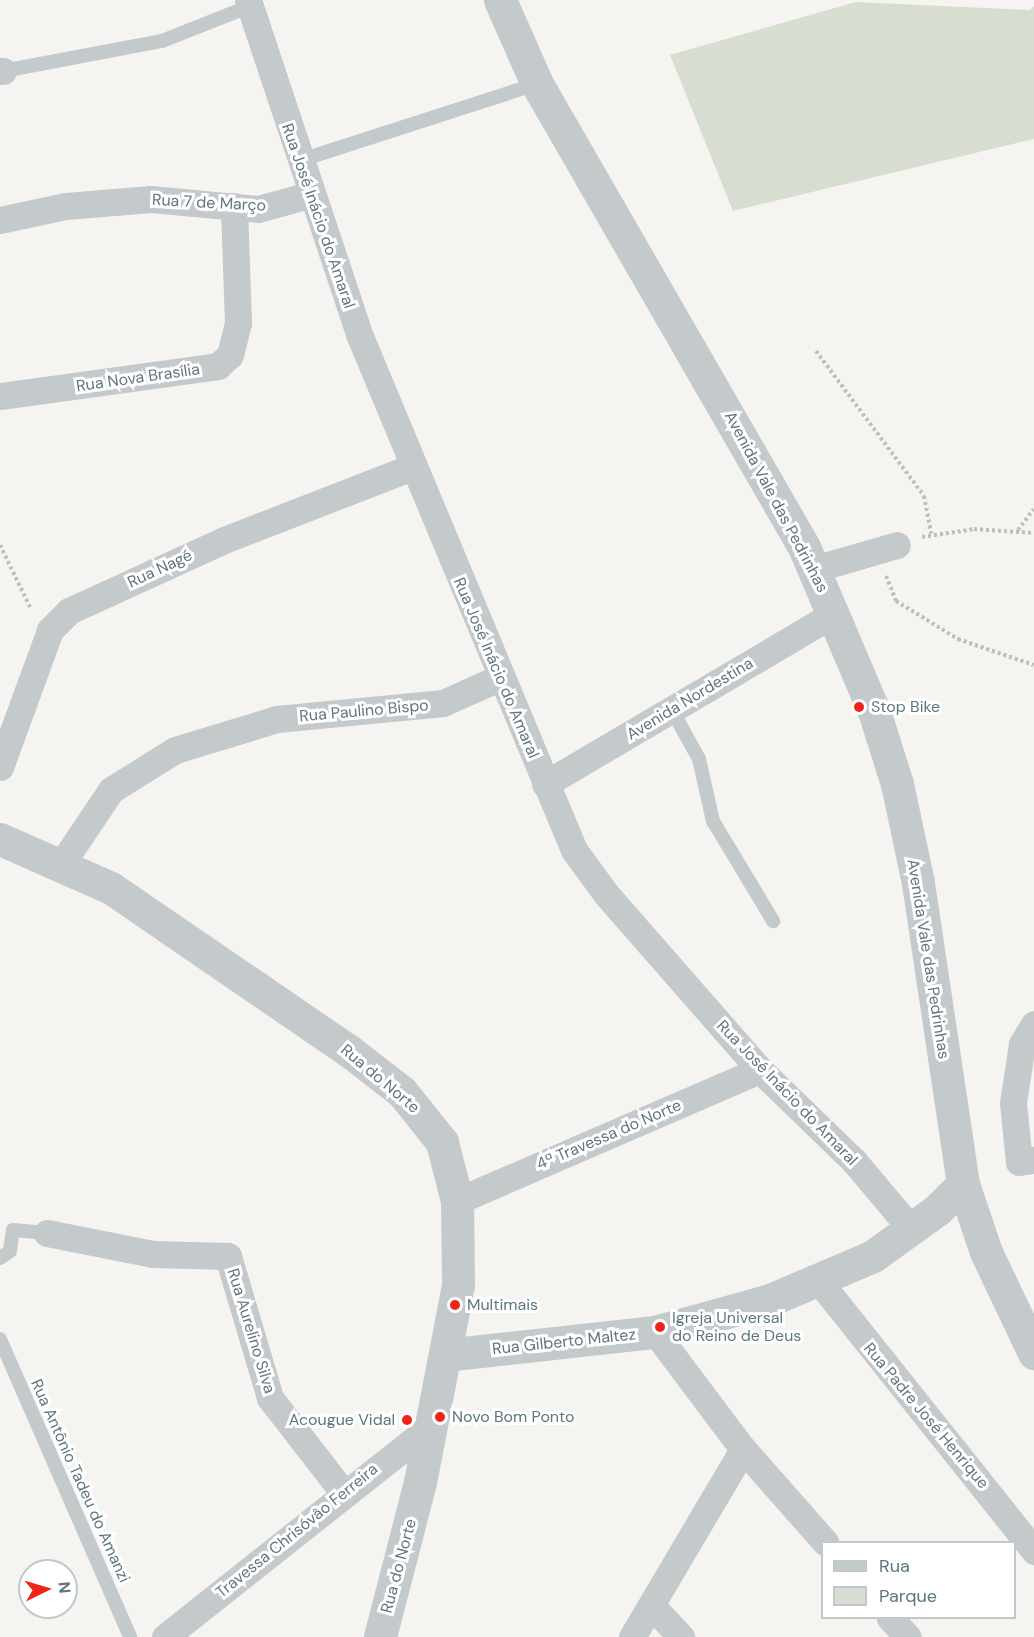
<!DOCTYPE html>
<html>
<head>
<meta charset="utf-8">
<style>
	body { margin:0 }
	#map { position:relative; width:1034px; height:1637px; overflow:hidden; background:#f5f4f1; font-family:"DM Sans",sans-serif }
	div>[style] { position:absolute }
	.green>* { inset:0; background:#d8ddd1 }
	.path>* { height:4px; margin-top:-2px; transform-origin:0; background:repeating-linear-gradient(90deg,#bbbfc0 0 3px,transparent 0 6px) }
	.service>* { height:14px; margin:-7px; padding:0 7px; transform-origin:7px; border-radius:7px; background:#c4c9cb }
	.minor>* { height:27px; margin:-13.5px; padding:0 13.5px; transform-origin:13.5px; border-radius:13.5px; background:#c4c9cb }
	.tertiary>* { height:33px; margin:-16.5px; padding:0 16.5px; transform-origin:16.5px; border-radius:16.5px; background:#c4c9cb }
	.dots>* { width:16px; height:16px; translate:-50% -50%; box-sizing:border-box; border:3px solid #fff; border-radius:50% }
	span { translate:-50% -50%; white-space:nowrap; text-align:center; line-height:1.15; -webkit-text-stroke:6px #fff; paint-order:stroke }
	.street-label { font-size:16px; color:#5e767e }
	.poi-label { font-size:16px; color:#5e767e }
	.left { translate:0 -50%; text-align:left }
	.right { translate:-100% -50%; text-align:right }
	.legend { position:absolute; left:821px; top:1541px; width:195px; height:78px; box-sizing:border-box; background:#fff; border:2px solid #bfc8cb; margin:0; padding:8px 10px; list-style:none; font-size:18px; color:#5e767e }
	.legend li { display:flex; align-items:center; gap:12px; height:30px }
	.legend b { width:30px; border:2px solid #bfc8cb }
	.north { position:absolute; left:18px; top:1559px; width:60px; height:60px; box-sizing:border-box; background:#fff; border:2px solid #bfc8cb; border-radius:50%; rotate:85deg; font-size:16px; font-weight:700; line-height:24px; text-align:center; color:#5e767e }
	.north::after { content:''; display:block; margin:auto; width:21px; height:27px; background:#ef2317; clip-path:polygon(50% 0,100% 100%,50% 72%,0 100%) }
</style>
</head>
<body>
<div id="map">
	<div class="green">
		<div style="clip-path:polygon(856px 2px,1030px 10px,1034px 6px,1034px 139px,733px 211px,670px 55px)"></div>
	</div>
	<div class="path">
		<div style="left:816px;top:351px;width:181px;rotate:53.3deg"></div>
		<div style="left:924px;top:496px;width:38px;rotate:79deg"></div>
		<div style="left:1018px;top:530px;width:26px;rotate:-53deg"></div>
		<div style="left:922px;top:537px;width:53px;rotate:-8.7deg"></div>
		<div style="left:974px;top:529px;width:60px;rotate:3.8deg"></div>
		<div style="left:0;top:545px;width:71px;rotate:64.2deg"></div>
		<div style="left:886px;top:576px;width:27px;rotate:68deg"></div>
		<div style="left:896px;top:601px;width:73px;rotate:31.5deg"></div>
		<div style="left:958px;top:639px;width:80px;rotate:18.9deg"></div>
	</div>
	<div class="service">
		<div style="left:3px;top:71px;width:162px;rotate:-10.7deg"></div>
		<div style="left:162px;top:41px;width:92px;rotate:-21.6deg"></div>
		<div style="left:248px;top:7px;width:6px;rotate:-135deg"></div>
		<div style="left:298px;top:161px;width:251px;rotate:-17.9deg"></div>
		<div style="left:672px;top:710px;width:56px;rotate:61.1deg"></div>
		<div style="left:699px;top:759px;width:64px;rotate:77.3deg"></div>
		<div style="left:713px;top:821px;width:117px;rotate:59deg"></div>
		<div style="left:0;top:1258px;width:12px;rotate:-35deg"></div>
		<div style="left:10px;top:1251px;width:21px;rotate:-82deg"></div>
		<div style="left:13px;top:1230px;width:34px;rotate:5deg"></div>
		<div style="left:0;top:1339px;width:325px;rotate:66.4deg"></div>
	</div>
	<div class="minor">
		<div style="left:248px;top:0;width:352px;rotate:71.6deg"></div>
		<div style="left:359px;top:334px;width:559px;rotate:67.38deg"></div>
		<div style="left:574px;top:850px;width:54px;rotate:54deg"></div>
		<div style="left:606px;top:894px;width:234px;rotate:48.8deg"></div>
		<div style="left:760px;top:1070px;width:131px;rotate:44.1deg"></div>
		<div style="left:854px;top:1161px;width:89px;rotate:50deg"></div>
		<div style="left:0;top:71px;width:3px"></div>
		<div style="left:0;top:220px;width:67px;rotate:-12deg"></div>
		<div style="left:66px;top:206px;width:85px;rotate:-4.7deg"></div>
		<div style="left:151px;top:199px;width:107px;rotate:5.3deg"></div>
		<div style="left:258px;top:209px;width:53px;rotate:-15.4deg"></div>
		<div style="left:0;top:396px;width:220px;rotate:-7.8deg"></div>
		<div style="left:218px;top:366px;width:16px;rotate:-43deg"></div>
		<div style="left:230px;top:355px;width:33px;rotate:-76deg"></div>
		<div style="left:238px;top:323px;width:117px;rotate:-92deg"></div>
		<div style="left:814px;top:569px;width:86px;rotate:-16.1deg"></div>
		<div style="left:0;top:767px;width:146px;rotate:-69.9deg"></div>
		<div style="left:50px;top:630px;width:27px;rotate:-45deg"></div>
		<div style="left:69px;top:611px;width:170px;rotate:-24.6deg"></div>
		<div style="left:224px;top:540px;width:202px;rotate:-21.2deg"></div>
		<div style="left:545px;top:784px;width:337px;rotate:-30.5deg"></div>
		<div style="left:62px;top:863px;width:88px;rotate:-56.1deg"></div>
		<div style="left:111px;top:790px;width:75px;rotate:-32deg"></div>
		<div style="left:175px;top:750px;width:107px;rotate:-16.9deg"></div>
		<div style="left:277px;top:719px;width:167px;rotate:-5.5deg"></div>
		<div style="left:443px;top:703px;width:61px;rotate:-24.1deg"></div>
		<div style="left:1034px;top:1024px;width:23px;rotate:121deg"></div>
		<div style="left:1022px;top:1044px;width:60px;rotate:98.7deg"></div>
		<div style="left:1013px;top:1103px;width:59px;rotate:84.2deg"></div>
		<div style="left:1019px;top:1162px;width:15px;rotate:-8deg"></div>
		<div style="left:457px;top:1201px;width:330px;rotate:-23.4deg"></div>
		<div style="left:47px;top:1233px;width:108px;rotate:11.2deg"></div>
		<div style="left:153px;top:1254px;width:75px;rotate:1.5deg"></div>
		<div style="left:228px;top:1256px;width:148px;rotate:73.5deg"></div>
		<div style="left:270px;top:1398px;width:119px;rotate:52.2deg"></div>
		<div style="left:818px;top:1280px;width:347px;rotate:51.4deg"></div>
		<div style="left:655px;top:1332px;width:146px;rotate:53.1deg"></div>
		<div style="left:743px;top:1449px;width:124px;rotate:48.6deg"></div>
		<div style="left:654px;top:1608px;width:40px;rotate:47deg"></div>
		<div style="left:890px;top:1618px;width:26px;rotate:47deg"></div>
		<div style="left:165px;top:1637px;width:340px;rotate:-38.4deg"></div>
		<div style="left:632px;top:1637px;width:218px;rotate:-59.4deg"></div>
	</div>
	<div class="tertiary">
		<div style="left:500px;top:0;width:92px;rotate:66.2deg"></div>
		<div style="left:537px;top:84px;width:534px;rotate:60.03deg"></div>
		<div style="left:804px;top:547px;width:178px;rotate:66.9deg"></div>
		<div style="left:874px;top:711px;width:77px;rotate:72.5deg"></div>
		<div style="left:897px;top:784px;width:101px;rotate:78deg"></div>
		<div style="left:918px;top:883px;width:304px;rotate:81.5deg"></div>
		<div style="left:963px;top:1184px;width:72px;rotate:71.3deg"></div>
		<div style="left:986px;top:1252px;width:112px;rotate:64.6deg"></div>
		<div style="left:0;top:839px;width:121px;rotate:23.8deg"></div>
		<div style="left:111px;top:888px;width:287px;rotate:34.4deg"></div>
		<div style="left:348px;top:1050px;width:68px;rotate:37.9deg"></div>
		<div style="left:402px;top:1092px;width:64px;rotate:51.3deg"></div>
		<div style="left:442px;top:1142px;width:61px;rotate:75.7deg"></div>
		<div style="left:457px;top:1201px;width:84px;rotate:89.3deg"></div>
		<div style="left:458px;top:1285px;width:201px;rotate:100.9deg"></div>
		<div style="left:420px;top:1482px;width:160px;rotate:104.5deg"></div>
		<div style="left:445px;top:1355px;width:211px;rotate:-6.3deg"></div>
		<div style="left:655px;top:1332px;width:119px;rotate:-15.5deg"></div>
		<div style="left:770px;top:1300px;width:112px;rotate:-23.1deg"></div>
		<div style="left:873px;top:1256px;width:79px;rotate:-35.7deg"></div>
		<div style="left:937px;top:1210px;width:37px;rotate:-45deg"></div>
	</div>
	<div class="dots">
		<div style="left:859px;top:707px;background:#ef2317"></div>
		<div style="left:455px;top:1305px;background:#ef2317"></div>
		<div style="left:660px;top:1327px;background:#ef2317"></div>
		<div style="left:440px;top:1417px;background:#ef2317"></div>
		<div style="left:407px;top:1420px;background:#ef2317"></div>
	</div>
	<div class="street-label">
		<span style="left:209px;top:203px;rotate:3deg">Rua 7 de Março</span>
		<span style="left:318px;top:216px;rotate:71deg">Rua José Inácio do Amaral</span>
		<span style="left:138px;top:378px;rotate:-8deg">Rua Nova Brasília</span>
		<span style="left:776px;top:502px;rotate:62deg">Avenida Vale das Pedrinhas</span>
		<span style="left:160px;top:569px;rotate:-25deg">Rua Nagé</span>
		<span style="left:496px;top:668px;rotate:67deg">Rua José Inácio do Amaral</span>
		<span style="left:690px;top:699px;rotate:-31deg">Avenida Nordestina</span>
		<span style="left:364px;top:711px;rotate:-5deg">Rua Paulino Bispo</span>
		<span style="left:928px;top:959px;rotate:81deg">Avenida Vale das Pedrinhas</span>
		<span style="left:380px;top:1079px;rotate:40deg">Rua do Norte</span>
		<span style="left:787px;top:1093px;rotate:46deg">Rua José Inácio do Amaral</span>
		<span style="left:609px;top:1135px;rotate:-23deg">4ª Travessa do Norte</span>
		<span style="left:251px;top:1331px;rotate:73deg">Rua Aurelino Silva</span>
		<span style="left:564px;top:1342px;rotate:-6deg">Rua Gilberto Maltez</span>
		<span style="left:926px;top:1416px;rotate:50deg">Rua Padre José Henrique</span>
		<span style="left:80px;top:1481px;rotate:66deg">Rua Antônio Tadeu do Amanzi</span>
		<span style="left:297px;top:1531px;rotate:-39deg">Travessa Chrisóvâo Ferreira</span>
		<span style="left:399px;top:1566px;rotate:-75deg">Rua do Norte</span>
	</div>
	<div class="poi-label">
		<span class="left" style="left:871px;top:707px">Stop Bike</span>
		<span class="left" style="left:467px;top:1305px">Multimais</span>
		<span class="left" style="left:672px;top:1327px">Igreja Universal<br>do Reino de Deus</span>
		<span class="left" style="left:452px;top:1417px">Novo Bom Ponto</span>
		<span class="right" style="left:395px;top:1420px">Acougue Vidal</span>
	</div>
	<ul class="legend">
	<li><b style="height:8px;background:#c4c9cb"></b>Rua</li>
	<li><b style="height:16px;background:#d8ddd1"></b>Parque</li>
	</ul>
	<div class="north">N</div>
</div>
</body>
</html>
